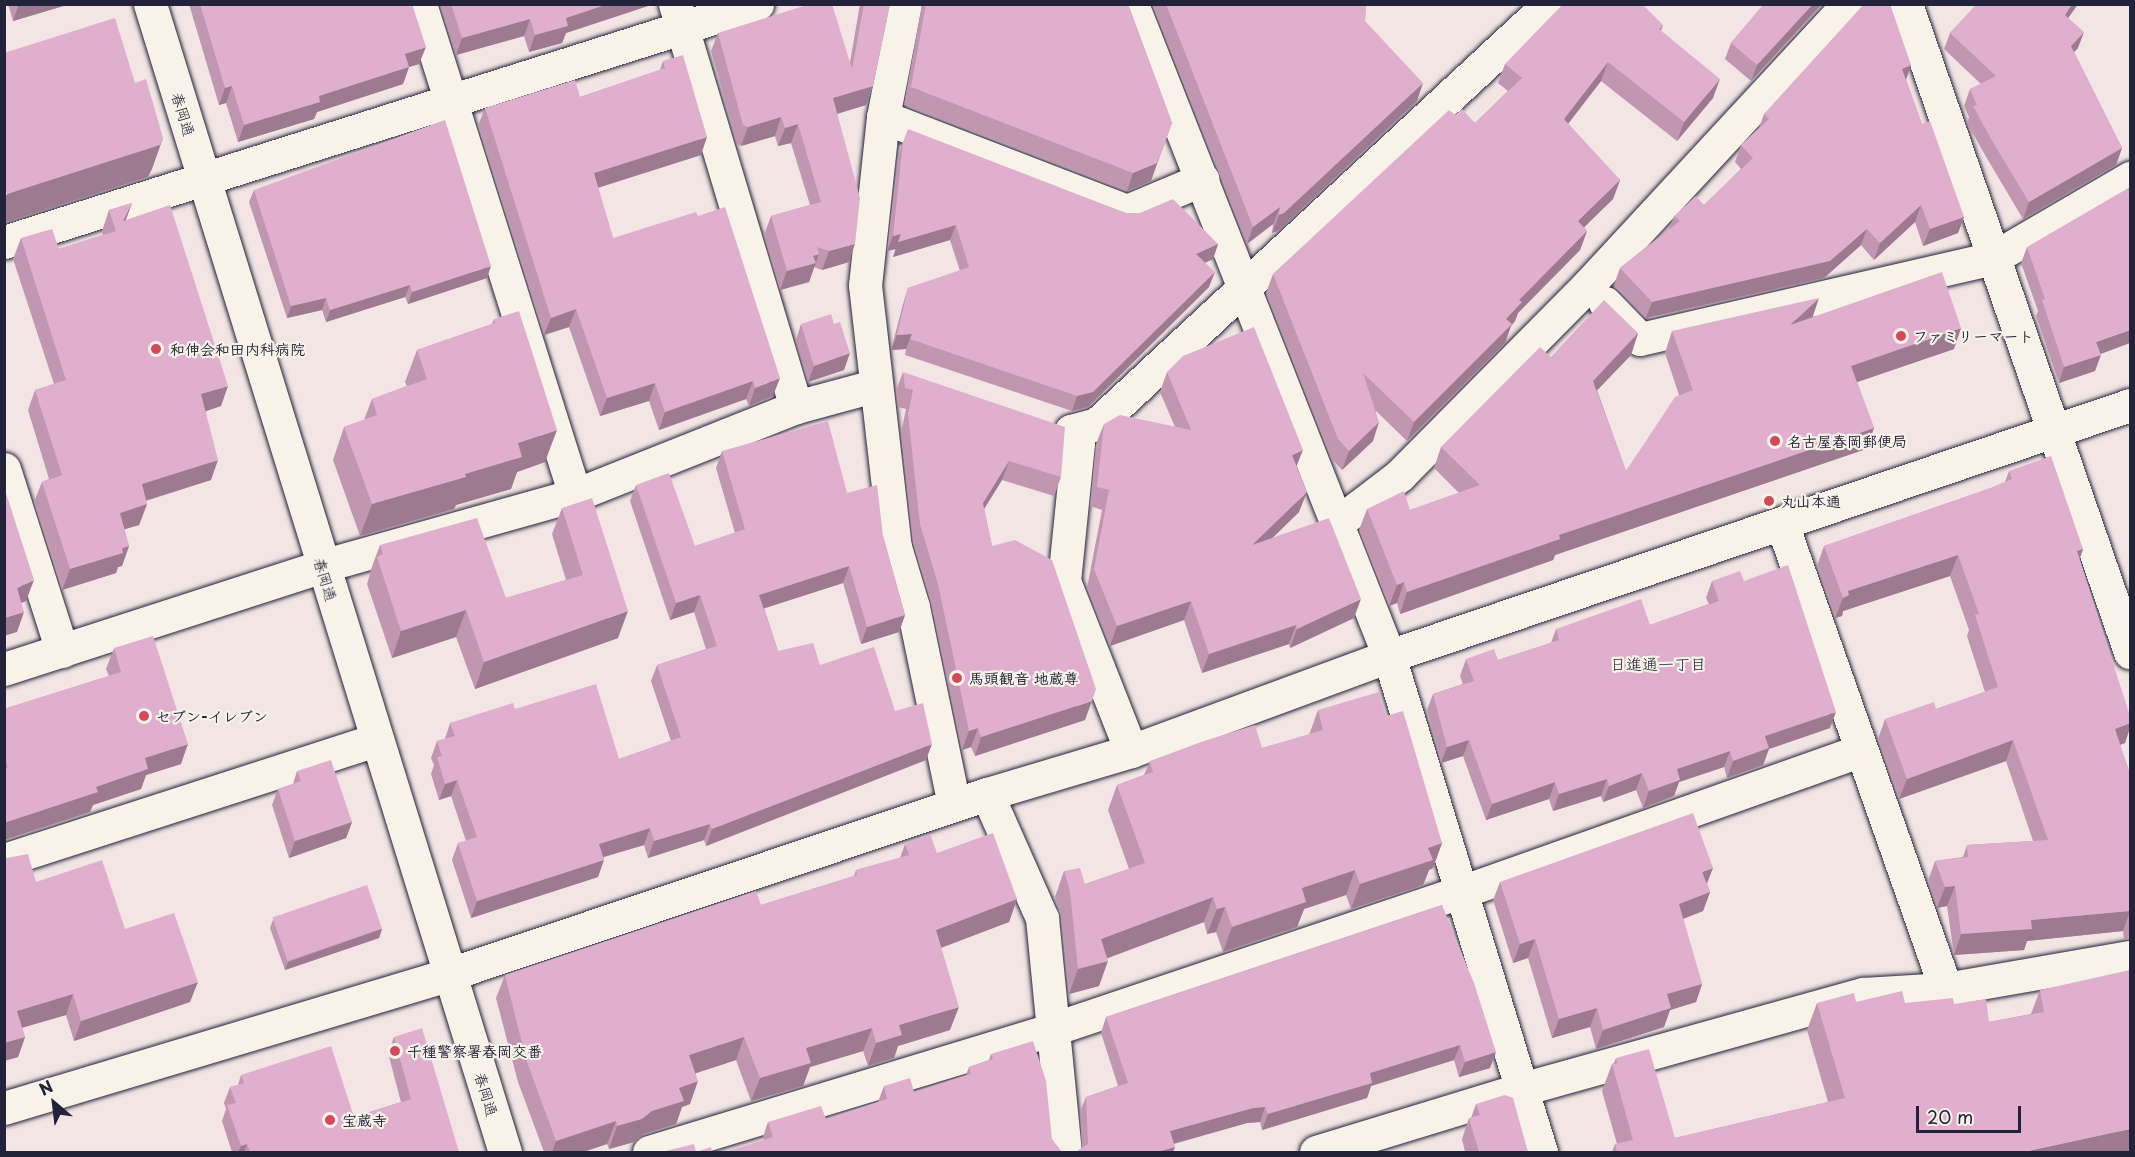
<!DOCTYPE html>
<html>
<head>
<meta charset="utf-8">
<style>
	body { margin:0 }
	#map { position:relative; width:2135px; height:1157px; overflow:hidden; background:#f2e5e3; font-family:"Playpen Sans","Klee One",sans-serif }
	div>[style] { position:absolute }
	.roads { filter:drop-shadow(0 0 2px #22223b) drop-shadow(0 0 2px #22223b) }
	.minor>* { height:33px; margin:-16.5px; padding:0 16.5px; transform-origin:16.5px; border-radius:16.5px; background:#f7f3e8 }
	.wall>* { inset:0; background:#c196b1 }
	.shaded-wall>* { inset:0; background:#9d7a90 }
	.building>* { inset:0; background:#e0afce; transform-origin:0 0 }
	.dots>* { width:16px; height:16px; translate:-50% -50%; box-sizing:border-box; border:3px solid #f7f3e8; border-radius:50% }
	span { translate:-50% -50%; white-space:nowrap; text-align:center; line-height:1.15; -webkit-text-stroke:4.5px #f7f3e8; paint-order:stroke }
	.street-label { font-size:15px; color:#22223b }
	.poi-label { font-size:15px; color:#22223b; font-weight:700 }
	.left { translate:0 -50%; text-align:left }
	.neighbourhood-label { font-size:16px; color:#22223b }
	.frame { position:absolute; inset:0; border:6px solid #22223b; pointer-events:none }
	.north { position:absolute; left:24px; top:1073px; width:60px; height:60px; -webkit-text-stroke:4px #f7f3e8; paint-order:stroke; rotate:332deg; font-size:16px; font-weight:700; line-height:24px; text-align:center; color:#22223b }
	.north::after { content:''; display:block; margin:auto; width:21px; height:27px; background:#22223b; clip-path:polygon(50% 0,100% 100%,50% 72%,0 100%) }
	.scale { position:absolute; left:1916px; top:1106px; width:105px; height:27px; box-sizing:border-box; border:3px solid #22223b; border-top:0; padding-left:8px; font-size:18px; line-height:21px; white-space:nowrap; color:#22223b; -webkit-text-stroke:4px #f7f3e8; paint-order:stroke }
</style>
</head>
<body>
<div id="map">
	<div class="roads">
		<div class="minor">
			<div style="left:150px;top:4px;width:1202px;rotate:72.82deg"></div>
			<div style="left:420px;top:4px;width:515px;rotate:72.48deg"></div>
			<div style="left:675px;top:4px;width:421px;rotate:73.3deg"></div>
			<div style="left:905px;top:4px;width:115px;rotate:101deg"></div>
			<div style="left:883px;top:117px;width:169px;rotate:96.1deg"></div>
			<div style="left:865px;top:285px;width:264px;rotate:83.5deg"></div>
			<div style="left:895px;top:547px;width:63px;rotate:73.3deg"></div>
			<div style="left:913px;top:607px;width:202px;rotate:78.3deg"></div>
			<div style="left:1132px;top:4px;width:701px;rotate:68.49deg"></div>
			<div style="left:1389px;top:656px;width:519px;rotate:72.96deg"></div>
			<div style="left:1906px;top:4px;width:686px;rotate:70.93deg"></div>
			<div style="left:883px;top:117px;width:261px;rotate:21.1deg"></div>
			<div style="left:1127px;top:211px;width:82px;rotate:-22.8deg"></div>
			<div style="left:4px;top:242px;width:790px;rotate:-17.54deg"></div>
			<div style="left:1605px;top:303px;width:50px;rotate:45.8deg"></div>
			<div style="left:1640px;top:339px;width:362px;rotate:-12.9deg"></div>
			<div style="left:1993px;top:258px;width:159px;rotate:-30.3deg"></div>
			<div style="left:4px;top:469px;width:191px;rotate:72.3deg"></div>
			<div style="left:1336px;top:524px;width:81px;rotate:-37.4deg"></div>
			<div style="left:1400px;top:475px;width:267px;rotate:-45.3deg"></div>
			<div style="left:1588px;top:285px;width:383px;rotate:-47.2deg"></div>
			<div style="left:1782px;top:524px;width:493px;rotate:70.6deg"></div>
			<div style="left:4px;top:669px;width:334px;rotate:-17.9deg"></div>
			<div style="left:322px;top:566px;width:263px;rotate:-15.7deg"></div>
			<div style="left:575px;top:495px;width:238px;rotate:-21.7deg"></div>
			<div style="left:796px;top:407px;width:81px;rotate:-15.1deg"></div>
			<div style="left:1131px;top:751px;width:183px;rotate:-111.5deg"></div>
			<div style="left:1064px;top:581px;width:139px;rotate:-84.2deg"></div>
			<div style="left:1078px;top:443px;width:14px;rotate:-120deg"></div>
			<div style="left:1071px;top:431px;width:27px;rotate:-15deg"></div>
			<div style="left:1097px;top:424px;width:617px;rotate:-42.9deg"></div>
			<div style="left:987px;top:794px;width:136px;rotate:66.1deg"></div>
			<div style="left:1042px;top:918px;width:235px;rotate:84.4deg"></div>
			<div style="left:4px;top:860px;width:391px;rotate:-17.9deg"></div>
			<div style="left:4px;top:1108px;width:466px;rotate:-16.7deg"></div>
			<div style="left:450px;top:974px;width:566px;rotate:-18.53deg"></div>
			<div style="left:987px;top:794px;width:150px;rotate:-16.6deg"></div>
			<div style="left:1131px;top:751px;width:275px;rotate:-20.2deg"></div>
			<div style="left:1389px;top:656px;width:782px;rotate:-18.71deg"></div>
			<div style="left:649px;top:1152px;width:422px;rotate:-16.9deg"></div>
			<div style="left:1053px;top:1029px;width:430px;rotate:-18.6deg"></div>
			<div style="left:1461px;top:892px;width:424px;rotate:-19.5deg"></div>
			<div style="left:1316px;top:1152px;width:215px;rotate:-17deg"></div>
			<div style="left:1522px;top:1089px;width:354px;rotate:-15.6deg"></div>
			<div style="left:1863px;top:994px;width:83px;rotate:-3.4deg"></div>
			<div style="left:1946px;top:989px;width:187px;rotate:-9.9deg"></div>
		</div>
	</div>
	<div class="wall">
		<div style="clip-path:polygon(8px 4px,70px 4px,13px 21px)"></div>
		<div style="clip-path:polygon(189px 4px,412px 4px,419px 64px,409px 67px,403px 84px,317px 112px,314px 119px,238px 142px,226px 103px,219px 105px)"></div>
		<div style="clip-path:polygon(440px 4px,654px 4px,566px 33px,562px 43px,529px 52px,524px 36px,456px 55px)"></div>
		<div style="clip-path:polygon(860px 4px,890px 4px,873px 86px,866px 105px,837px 114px,849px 262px,822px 270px,814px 267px,809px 282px,780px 290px,764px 235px,771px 216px,810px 205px,791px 143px,778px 146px,775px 136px,741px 146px,737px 144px,711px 51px,718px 33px,850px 62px)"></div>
		<div style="clip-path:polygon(922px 4px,1128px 4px,1172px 123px,1151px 181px,1127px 191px,904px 105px)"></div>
		<div style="clip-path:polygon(1152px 4px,1366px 4px,1365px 21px,1417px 101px,1278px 231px,1272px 233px,1273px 224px,1247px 244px)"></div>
		<div style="clip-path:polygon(1764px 4px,1822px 4px,1751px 81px,1725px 59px,1731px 43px)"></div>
		<div style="clip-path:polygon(1977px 4px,2078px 4px,2068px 18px,2078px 48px,2074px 52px,2122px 148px,2116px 165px,2023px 219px,1985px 155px,1967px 123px,1969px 117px,1964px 106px,1970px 89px,1981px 84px,1944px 49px,1950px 33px)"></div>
		<div style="clip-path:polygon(1663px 25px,1661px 31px,1713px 98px,1677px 141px,1601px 81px,1568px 124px,1620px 180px,1613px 199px,1584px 227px,1587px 231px,1580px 250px,1518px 313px,1515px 321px,1511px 326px,1505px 343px,1407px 441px,1376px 411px,1373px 441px,1342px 470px,1331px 458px,1266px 293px,1273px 274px,1455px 115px,1475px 123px,1508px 91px,1498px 83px,1505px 64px)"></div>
		<div style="clip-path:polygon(663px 61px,701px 155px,598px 188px,613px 238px,773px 396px,749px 406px,746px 399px,659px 430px,649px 401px,600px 416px,569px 327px,544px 335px,478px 126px,485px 108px,580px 97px,660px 70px)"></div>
		<div style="clip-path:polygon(1911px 65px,1906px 80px,1922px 124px,1964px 217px,1958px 233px,1923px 246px,1915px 222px,1874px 260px,1861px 245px,1824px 278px,1646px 318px,1614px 285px,1620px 268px,1669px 229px,1674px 216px,1704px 205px,1741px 169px,1735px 162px,1741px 145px,1759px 128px,1764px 114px)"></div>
		<div style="clip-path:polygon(903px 142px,1126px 213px,1218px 244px,1213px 259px,1205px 263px,1209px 287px,1088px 407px,1072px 411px,905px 355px,906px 349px,891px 350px,903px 304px,908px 288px,960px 271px,950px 240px,893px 257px,896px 249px,887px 251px,898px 157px)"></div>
		<div style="clip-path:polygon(254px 190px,487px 278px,408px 304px,405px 297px,326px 322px,322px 310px,287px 318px,249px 202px)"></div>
		<div style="clip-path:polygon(132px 203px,126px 220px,221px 406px,206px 411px,211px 480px,146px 501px,147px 504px,139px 525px,124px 529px,129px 546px,122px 566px,118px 567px,116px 573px,62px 590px,34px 502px,42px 482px,49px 479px,28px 410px,35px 390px,54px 384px,13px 259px,21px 238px,59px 249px,103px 235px,102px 231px,109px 210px)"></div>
		<div style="clip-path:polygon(2027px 247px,2100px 354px,2095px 371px,2059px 383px,2036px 316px,2038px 311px,2021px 263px)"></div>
		<div style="clip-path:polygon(1812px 318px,1954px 349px,1857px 382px,1874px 428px,1866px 449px,1555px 555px,1553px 560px,1400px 614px,1397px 603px,1389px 606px,1359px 530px,1367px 509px,1410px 510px,1459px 493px,1434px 468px,1441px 447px,1551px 357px,1638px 333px,1631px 355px,1597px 390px,1626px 471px,1679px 395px,1665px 353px,1672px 331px)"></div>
		<div style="clip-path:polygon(494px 319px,545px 462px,517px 472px,511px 489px,456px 505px,454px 509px,360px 536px,333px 460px,344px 427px,364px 420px,372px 399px,407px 386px,405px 382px,417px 350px,492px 324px)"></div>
		<div style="clip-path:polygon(801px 324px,834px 324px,844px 370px,808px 382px,796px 340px)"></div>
		<div style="clip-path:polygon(903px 372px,1061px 477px,1054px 496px,1002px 480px,984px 509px,992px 546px,1085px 720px,975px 756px,971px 747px,962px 750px,931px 603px,913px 543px,901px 433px,906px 409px,898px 407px,896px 391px)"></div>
		<div style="clip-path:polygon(1167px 372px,1296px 467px,1299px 512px,1272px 538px,1354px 618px,1290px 648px,1289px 644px,1202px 673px,1184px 620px,1110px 646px,1087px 588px,1102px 510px,1090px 506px,1096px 444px,1104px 424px,1175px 427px,1160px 392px)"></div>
		<div style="clip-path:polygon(722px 451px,847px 493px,883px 536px,905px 615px,899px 632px,861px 644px,843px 583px,764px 608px,778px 651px,820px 665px,895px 711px,926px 760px,706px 846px,704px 840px,648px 858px,644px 845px,604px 857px,598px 877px,471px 918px,452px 860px,458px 843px,466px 841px,451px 796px,439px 800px,431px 774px,434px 765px,431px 758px,437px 741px,445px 739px,450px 723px,515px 709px,619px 759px,671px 741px,651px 681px,657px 665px,706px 649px,694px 612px,670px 620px,630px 501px,636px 485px,695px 546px,735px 533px,716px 468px)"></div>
		<div style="clip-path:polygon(2009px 471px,2083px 549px,2079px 559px,2125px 743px,2120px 745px,2130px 774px,2130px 940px,2124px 939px,2123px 931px,2027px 941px,2024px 950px,1954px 955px,1947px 906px,1937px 908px,1928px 881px,1935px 861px,1963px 857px,1967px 845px,2033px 841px,2006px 761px,1899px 799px,1878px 739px,1885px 719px,1936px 709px,1985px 692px,1967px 636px,1969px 630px,1950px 576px,1843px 611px,1842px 616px,1835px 618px,1817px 566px,1824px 546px,1991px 488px,2005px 482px)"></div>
		<div style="clip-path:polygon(562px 508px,618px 638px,475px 689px,456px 637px,392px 658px,367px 584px,370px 574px,370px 572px,380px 545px,506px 598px,566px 580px,552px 534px)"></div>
		<div style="clip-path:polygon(1712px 581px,1744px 581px,1830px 728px,1769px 749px,1763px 765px,1727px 778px,1724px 767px,1679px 782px,1674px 796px,1643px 808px,1636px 790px,1603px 802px,1601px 796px,1553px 811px,1549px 799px,1486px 820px,1463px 756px,1441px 763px,1427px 710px,1433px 694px,1463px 684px,1460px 676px,1466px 659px,1498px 660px,1551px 643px,1556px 629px,1650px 625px,1709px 604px,1706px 598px)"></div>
		<div style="clip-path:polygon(114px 648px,181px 764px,146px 775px,141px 789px,93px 805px,90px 812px,4px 840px,4px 709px,109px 676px,106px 669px)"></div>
		<div style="clip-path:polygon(1318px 710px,1386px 716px,1442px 843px,1433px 868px,1429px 870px,1423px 885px,1351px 909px,1346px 895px,1304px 909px,1297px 927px,1223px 952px,1216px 932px,1207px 934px,1204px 922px,1107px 958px,1099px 986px,1069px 994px,1061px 916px,1055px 897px,1064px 871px,1085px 884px,1129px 869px,1108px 810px,1117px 785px,1144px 775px,1150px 761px,1262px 748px,1309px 735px)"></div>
		<div style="clip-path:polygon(297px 771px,352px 822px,346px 838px,289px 858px,272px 805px,278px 789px,293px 784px)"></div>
		<div style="clip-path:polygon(905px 844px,937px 853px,1017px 899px,1009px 922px,941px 948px,950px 1030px,898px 1046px,894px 1058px,868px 1066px,863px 1051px,810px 1067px,803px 1086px,751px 1101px,736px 1060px,696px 1073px,690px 1104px,682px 1107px,676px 1124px,644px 1134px,634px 1142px,609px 1149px,607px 1144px,583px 1152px,544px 1152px,518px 1082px,496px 998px,505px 975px,761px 905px,854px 876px,856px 870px,900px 858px)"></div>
		<div style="clip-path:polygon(4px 856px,36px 882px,125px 929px,190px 1002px,74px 1041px,66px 1015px,22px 1028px,25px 1037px,18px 1057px,4px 1061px)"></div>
		<div style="clip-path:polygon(1500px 882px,1707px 884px,1710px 892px,1703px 911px,1683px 919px,1702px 984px,1696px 1002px,1670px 1010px,1664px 1027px,1596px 1049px,1590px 1027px,1552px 1038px,1528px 958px,1513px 963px,1493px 900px)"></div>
		<div style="clip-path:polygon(1442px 905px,1490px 1068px,1459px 1077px,1454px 1060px,1371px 1086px,1367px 1098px,1262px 1130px,1260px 1122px,1247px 1123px,1174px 1144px,1175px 1147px,1173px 1152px,1076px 1152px,1082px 1148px,1080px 1112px,1086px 1097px,1118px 1086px,1101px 1033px,1106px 1017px)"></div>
		<div style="clip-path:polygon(273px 920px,382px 929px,379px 938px,285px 970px,270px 928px)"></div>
		<div style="clip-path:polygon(2040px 990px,2130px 1152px,1612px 1152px,1615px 1144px,1617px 1144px,1602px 1091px,1612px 1064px,1614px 1063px,1616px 1058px,1675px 1138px,1828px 1102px,1807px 1030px,1817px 1003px,1856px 1002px,1954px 1004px,1989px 1022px,2031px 1014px)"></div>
		<div style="clip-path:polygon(394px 1037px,459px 1152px,232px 1152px,222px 1121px,226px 1109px,224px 1103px,230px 1087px,238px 1085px,241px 1075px,354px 1117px,401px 1102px,388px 1053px)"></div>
		<div style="clip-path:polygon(991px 1054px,1052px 1139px,764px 1140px,763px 1137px,768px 1122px,826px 1119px,878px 1102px,884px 1086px,914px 1092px,966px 1075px,969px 1067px,989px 1060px)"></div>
		<div style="clip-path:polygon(1476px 1104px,1528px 1152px,1465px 1152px,1462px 1139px,1469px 1118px,1471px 1118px)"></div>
	</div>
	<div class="shaded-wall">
		<div style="clip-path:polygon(19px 4px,70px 4px,13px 21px)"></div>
		<div style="clip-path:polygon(608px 4px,654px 4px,566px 33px,562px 43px,529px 52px,535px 35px,566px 18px)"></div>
		<div style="clip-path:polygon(1813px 4px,1822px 4px,1751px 81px,1757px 65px)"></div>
		<div style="clip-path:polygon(2072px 4px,2078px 4px,2059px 31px,2065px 15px)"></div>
		<div style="clip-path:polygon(530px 19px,524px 36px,456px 55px,462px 38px)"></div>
		<div style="clip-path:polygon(2084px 32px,2078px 48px,2065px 62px,2071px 46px)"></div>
		<div style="clip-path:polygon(426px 47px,419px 64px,409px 67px,403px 84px,317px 112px,314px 119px,238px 142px,244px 125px,319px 96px,405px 54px)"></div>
		<div style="clip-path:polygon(1608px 62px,1601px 81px,1557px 138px,1564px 119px)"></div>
		<div style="clip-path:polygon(1911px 65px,1905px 82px,1902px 69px)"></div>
		<div style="clip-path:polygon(1720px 79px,1713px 98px,1677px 141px,1684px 122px)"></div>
		<div style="clip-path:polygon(1423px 83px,1417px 101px,1278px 231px,1272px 233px,1279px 215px)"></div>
		<div style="clip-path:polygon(232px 86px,226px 103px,219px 105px,225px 88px)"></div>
		<div style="clip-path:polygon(873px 86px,866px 105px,826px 117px,833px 98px)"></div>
		<div style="clip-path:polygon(781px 117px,775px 136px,741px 146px,748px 127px)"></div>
		<div style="clip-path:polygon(798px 124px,791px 143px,778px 146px,785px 128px)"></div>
		<div style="clip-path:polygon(707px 137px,701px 155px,587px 191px,594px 173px)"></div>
		<div style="clip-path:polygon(163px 138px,152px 169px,148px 177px,4px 223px,4px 200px,7px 194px)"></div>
		<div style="clip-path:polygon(2122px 148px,2116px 165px,2023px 219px,2029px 202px)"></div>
		<div style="clip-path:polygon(1157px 163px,1151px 181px,1127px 191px,1133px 173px)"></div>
		<div style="clip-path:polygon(1620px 180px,1613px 199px,1571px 240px,1578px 221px)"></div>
		<div style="clip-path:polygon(132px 203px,124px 224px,123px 221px)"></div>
		<div style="clip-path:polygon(1921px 205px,1915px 222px,1874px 260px,1880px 243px)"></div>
		<div style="clip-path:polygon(1280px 207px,1273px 224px,1247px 244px,1253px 227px)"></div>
		<div style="clip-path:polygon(1964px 217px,1958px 233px,1923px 246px,1930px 229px)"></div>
		<div style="clip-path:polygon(956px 225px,950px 240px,893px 257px,898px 242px)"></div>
		<div style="clip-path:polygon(1867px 229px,1861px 245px,1824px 278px,1646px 318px,1652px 302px)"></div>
		<div style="clip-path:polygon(1587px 231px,1580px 250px,1518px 313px,1515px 321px,1511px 326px,1505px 343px,1407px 441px,1414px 422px,1506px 319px,1519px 300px)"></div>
		<div style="clip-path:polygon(901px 234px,896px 249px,887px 251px,893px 236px)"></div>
		<div style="clip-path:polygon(855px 244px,849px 262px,822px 270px,829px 251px)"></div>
		<div style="clip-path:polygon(1218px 244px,1213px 259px,1190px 269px,1196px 254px)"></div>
		<div style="clip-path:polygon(819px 254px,809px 282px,780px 290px,787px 271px,813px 256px)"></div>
		<div style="clip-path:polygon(491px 266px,487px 278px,408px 304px,412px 292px)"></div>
		<div style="clip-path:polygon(1215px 272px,1209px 287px,1088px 407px,1072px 411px,1077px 396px)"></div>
		<div style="clip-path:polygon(410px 285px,405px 297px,326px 322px,330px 310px)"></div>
		<div style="clip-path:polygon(326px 298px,322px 310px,287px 318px,291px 306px)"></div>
		<div style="clip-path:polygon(1819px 298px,1812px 319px,1790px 325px)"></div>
		<div style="clip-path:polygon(576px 309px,569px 327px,544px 335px,551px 318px)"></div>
		<div style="clip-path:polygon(1961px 328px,1954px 349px,1843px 387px,1851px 366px)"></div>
		<div style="clip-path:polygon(2130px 330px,2130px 343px,2090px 358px,2096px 342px)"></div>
		<div style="clip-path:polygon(1638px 333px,1631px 355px,1586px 402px,1593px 381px)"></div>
		<div style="clip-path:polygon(912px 334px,906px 349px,891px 350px,897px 335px)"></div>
		<div style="clip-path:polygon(850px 353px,844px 370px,808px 382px,814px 366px)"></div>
		<div style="clip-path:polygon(2101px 355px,2095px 371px,2059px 383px,2064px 367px)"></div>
		<div style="clip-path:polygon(780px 378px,773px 396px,749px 406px,755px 388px)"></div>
		<div style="clip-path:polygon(753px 381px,746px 399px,659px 430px,665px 412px)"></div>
		<div style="clip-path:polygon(655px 383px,649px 401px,600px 416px,607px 398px)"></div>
		<div style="clip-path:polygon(228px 386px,221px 406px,194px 415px,201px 394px)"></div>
		<div style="clip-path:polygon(1379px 422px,1373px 441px,1342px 470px,1349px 451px)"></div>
		<div style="clip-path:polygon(1874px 428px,1866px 449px,1555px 555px,1553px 560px,1400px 614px,1407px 592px,1559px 535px)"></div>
		<div style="clip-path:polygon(557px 430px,545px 462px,517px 472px,511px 489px,456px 505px,454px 509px,360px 536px,372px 504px,465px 474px,518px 443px)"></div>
		<div style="clip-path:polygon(1303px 450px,1295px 470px,1292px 455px)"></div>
		<div style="clip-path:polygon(218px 460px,211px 480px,134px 504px,142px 484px)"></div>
		<div style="clip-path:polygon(1009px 461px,1002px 480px,976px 522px,983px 503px)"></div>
		<div style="clip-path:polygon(1307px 492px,1299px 512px,1245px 565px,1252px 545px)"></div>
		<div style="clip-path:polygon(147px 504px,139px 525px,112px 533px,120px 513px)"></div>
		<div style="clip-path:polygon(129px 546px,122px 566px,118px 567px,116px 573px,62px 590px,70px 569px)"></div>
		<div style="clip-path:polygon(2083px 549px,2076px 570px,2077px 551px)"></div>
		<div style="clip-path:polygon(1958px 555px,1950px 576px,1843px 611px,1842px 616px,1835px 618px,1843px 598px,1848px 591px)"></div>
		<div style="clip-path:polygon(849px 566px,843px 583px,753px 612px,759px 595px)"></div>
		<div style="clip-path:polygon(34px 580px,26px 601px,9px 608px,17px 588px)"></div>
		<div style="clip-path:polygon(1404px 582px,1397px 603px,1389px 606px,1397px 585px)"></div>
		<div style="clip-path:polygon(700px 595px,694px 612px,670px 620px,676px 603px)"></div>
		<div style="clip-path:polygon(1361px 599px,1354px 618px,1290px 648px,1297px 629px)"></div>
		<div style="clip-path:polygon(1191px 601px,1184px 620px,1110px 646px,1117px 626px)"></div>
		<div style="clip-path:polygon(466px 610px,456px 637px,392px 658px,401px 631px)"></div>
		<div style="clip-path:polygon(628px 611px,618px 638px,475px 689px,484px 662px)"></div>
		<div style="clip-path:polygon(24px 612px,17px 632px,4px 636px,4px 618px)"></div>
		<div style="clip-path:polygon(905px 615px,899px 632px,861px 644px,867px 627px)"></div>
		<div style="clip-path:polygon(1296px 625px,1289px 644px,1202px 673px,1209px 654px)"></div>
		<div style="clip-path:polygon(1092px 701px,1085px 720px,975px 756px,981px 737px)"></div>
		<div style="clip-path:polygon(1836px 712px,1830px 728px,1769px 749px,1763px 765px,1727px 778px,1733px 761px,1765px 736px)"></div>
		<div style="clip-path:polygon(2130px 723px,2130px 728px,2125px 743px,2107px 749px,2115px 729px)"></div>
		<div style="clip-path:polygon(978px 728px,971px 747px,962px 750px,969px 731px)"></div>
		<div style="clip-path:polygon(1469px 740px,1463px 756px,1441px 763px,1447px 747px)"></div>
		<div style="clip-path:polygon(2013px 740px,2006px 761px,1899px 799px,1907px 779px)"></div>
		<div style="clip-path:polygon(188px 744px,181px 764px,146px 775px,141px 789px,93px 805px,90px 812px,4px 840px,4px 823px,145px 758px)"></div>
		<div style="clip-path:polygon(932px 744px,926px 760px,706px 846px,712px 829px)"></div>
		<div style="clip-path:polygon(1730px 751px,1724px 767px,1679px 782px,1674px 796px,1643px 808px,1649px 791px,1677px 769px)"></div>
		<div style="clip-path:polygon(1642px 773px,1636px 790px,1603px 802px,1609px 786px)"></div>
		<div style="clip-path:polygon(1607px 779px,1601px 796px,1553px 811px,1559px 794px)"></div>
		<div style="clip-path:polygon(457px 780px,451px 796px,439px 800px,445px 784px)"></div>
		<div style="clip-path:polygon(1555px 782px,1549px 799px,1486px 820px,1492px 804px)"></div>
		<div style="clip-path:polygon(352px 822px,346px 838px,289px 858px,295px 841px)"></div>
		<div style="clip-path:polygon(710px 824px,704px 840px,648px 858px,654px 841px)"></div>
		<div style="clip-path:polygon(650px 828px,644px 845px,593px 860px,599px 844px)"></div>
		<div style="clip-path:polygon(1442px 843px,1433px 868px,1429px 870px,1423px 885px,1351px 909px,1360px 884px,1428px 848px)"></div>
		<div style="clip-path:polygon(604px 860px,598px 877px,471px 918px,477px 901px)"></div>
		<div style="clip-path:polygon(1713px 868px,1706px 886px,1702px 872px)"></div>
		<div style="clip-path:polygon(1355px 870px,1346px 895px,1304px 909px,1297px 927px,1223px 952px,1232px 927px,1302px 888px)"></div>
		<div style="clip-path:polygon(1955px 886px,1947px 906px,1937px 908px,1945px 887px)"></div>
		<div style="clip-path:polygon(1710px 892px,1703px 911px,1672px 923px,1679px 904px)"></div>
		<div style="clip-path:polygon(1213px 897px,1204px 922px,1092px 964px,1101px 939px)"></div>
		<div style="clip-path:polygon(1017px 899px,1009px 922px,927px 953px,936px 930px)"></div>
		<div style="clip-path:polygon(1225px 907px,1216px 932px,1207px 934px,1217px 909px)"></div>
		<div style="clip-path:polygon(2130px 911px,2123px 931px,2027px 941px,2024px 950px,1954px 955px,1961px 934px,2031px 920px)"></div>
		<div style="clip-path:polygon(382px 929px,379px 938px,285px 970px,288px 962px)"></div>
		<div style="clip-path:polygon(1535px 939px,1528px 958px,1513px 963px,1520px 944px)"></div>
		<div style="clip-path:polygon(1108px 961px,1099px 986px,1069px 994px,1078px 969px)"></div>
		<div style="clip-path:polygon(198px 982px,190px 1002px,74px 1041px,81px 1021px)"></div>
		<div style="clip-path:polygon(1702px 984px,1696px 1002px,1670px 1010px,1664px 1027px,1596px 1049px,1603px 1030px,1667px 994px)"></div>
		<div style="clip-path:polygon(73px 994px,66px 1015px,10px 1031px,17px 1011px)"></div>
		<div style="clip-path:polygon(959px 1007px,950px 1030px,898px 1046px,894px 1058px,868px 1066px,876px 1043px,899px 1025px)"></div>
		<div style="clip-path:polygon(1597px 1008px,1590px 1027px,1552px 1038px,1559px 1019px)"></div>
		<div style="clip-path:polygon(872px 1028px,863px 1051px,810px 1067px,803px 1086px,751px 1101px,760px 1078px,806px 1048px)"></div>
		<div style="clip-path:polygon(25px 1037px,18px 1057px,4px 1061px,4px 1043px)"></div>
		<div style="clip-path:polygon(744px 1037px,736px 1060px,681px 1078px,689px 1055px)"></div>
		<div style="clip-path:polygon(1460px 1045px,1454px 1060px,1371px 1086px,1367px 1098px,1262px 1130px,1268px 1114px,1370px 1073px)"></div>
		<div style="clip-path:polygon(1496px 1052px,1490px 1068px,1459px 1077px,1465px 1062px)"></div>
		<div style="clip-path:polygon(698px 1081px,690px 1104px,682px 1107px,676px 1124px,644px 1134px,634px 1142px,609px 1149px,617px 1126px,679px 1088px)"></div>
		<div style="clip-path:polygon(1265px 1107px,1260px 1122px,1247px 1123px,1165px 1146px,1170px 1131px,1253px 1108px)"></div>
		<div style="clip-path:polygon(616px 1121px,607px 1144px,583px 1152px,552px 1152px,556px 1141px)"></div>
		<div style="clip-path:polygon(2130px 1129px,2130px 1152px,2024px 1152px)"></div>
		<div style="clip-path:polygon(247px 1144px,244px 1152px,238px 1152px,241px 1146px)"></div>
		<div style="clip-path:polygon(1175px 1147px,1173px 1152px,1157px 1152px)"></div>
	</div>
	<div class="building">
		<div style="clip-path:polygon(200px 4px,412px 4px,426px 47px,405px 54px,409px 67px,319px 96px,320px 102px,244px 125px,232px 86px,225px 88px)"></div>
		<div style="clip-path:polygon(451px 4px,608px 4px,566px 18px,568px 26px,535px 35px,530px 19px,462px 38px)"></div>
		<div style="clip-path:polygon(810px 4px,832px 4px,852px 69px,864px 4px,890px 4px,873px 86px,833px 98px,860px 198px,855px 244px,829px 251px,817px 247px,819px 254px,813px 256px,816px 263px,787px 271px,771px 216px,821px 202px,798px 124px,785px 128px,781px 117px,748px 127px,743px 125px,718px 33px)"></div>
		<div style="clip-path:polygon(926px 4px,1128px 4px,1172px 123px,1157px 163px,1133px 173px,911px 87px)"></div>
		<div style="clip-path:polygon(1166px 4px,1366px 4px,1365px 21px,1423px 83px,1284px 213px,1279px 215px,1280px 207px,1253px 227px)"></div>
		<div style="clip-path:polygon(1563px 4px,1642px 4px,1663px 25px,1659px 29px,1720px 79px,1684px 122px,1608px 62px,1564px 119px,1620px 180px,1578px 221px,1587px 231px,1519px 300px,1522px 302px,1506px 319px,1512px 324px,1414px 422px,1363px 373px,1379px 422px,1349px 451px,1338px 439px,1273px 274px,1449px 110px,1455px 115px,1462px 109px,1475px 123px,1522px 78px,1505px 64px)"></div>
		<div style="clip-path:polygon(1764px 4px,1813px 4px,1757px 65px,1731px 43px)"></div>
		<div style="clip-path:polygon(1864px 4px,1890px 4px,1911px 65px,1902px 69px,1922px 124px,1930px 121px,1964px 217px,1930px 229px,1921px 205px,1880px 243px,1867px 229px,1830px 261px,1652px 302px,1620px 268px,1680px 221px,1674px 216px,1696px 196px,1704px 205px,1753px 158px,1741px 145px,1769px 119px,1764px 114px)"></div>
		<div style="clip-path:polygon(1977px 4px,2072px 4px,2065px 15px,2084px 32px,2071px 46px,2122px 148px,2029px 202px,1991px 139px,1973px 106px,1977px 105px,1970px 89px,1996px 76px,1950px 33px)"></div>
		<div style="clip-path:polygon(115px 18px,135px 83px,146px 79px,163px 138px,160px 145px,7px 194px,4px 188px,4px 53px)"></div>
		<div style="clip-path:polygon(683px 55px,707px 137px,594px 173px,613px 238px,696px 212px,698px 216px,725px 207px,780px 378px,755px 388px,753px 381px,665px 412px,655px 383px,607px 398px,576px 309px,551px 318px,485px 108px,575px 80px,580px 97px,665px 68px,663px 61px)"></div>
		<div style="clip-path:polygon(445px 120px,491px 266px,412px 292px,410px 285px,330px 310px,326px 298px,291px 306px,254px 190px)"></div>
		<div style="clip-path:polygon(908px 129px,1126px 213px,1140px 213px,1173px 199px,1218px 244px,1196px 254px,1215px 272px,1093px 392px,1077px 396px,910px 339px,912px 334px,897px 335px,908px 288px,969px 267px,956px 225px,898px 242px,901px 234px,893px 236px,903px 142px)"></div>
		<div style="clip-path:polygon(2130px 187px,2130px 330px,2096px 342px,2101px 355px,2064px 367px,2042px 300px,2045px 299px,2027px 247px)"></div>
		<div style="clip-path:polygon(132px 203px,123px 221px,170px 205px,228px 386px,201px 394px,218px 460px,142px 484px,147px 504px,120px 513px,129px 546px,122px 548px,123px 553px,70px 569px,42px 482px,62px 475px,35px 390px,66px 380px,21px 238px,52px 229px,59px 249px,116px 231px,109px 210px)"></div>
		<div style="clip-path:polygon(1942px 272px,1961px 328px,1851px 366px,1874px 428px,1559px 535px,1560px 539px,1407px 592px,1404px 582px,1397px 585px,1367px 509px,1404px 491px,1410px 510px,1480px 485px,1441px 447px,1540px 347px,1551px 357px,1604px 300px,1638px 333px,1593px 381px,1626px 471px,1675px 397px,1693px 390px,1672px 331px,1819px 298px,1790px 325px)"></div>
		<div style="clip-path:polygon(519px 311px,557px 430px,518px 443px,522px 457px,465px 474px,466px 477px,372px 504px,344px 427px,377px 415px,372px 399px,427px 379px,417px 350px,495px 323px,494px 319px)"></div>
		<div style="clip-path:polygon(831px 314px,834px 324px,840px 322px,850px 353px,814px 366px,801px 324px)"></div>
		<div style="clip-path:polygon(1254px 327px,1303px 450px,1292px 455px,1307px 492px,1252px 545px,1329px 518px,1361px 599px,1297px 629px,1296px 625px,1209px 654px,1191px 601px,1117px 626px,1094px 569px,1109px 490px,1097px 487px,1104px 424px,1120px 415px,1191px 430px,1167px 372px,1183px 356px)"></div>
		<div style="clip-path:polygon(903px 372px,1065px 427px,1061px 477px,1009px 461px,983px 503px,992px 546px,1015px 540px,1052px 560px,1096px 689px,1092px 701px,981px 737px,978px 728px,969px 731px,938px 584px,920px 524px,908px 414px,913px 390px,905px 388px)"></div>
		<div style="clip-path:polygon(828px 421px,847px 493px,877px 485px,883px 536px,905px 615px,867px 627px,849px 566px,759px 595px,778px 651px,813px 643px,820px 665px,874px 647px,895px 711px,923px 703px,932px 744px,712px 829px,710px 824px,654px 841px,650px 828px,599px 844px,604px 860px,477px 901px,458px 843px,477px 837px,457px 780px,445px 784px,437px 757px,442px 756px,437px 741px,455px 736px,450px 723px,513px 703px,515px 709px,596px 684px,619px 759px,681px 737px,657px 665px,717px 646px,700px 595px,676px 603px,636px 485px,669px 473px,695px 546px,745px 529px,722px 451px)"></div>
		<div style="clip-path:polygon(2051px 456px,2083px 549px,2077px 551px,2130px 716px,2130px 723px,2115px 729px,2130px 774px,2130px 912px,2130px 911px,2031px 920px,2032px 929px,1961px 934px,1955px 886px,1945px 887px,1935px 861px,1968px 857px,1967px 845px,2048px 840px,2013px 740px,1907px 779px,1885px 719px,1934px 702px,1936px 709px,1998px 687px,1975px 615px,1979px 614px,1958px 555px,1848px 591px,1849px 595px,1843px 598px,1824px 546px,1991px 488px,2012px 479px,2009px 471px)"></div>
		<div style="clip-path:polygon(4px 493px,6px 493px,34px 580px,17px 588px,24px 612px,4px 618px)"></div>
		<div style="clip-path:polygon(592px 498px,628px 611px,484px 662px,466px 610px,401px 631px,377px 557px,383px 554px,380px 545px,477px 518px,506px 598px,583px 575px,562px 508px)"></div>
		<div style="clip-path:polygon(1788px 565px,1836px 712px,1765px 736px,1769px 748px,1733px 761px,1730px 751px,1677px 769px,1680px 780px,1649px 791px,1642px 773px,1609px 786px,1607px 779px,1559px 794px,1555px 782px,1492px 804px,1469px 740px,1447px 747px,1433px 694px,1474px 681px,1466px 659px,1494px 649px,1498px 660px,1559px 640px,1556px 629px,1641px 599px,1650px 625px,1719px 601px,1712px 581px,1740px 571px,1744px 581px)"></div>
		<div style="clip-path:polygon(153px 636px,188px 744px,145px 758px,148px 769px,96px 787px,98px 792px,4px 823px,4px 769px,8px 768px,4px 754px,4px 709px,121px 672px,114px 648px)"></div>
		<div style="clip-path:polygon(1379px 692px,1386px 716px,1403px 711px,1442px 843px,1428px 848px,1433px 860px,1360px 884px,1355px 870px,1302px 888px,1306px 902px,1232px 927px,1225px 907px,1217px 909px,1213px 897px,1101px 939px,1108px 961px,1078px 969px,1070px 891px,1064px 871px,1080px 868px,1085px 884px,1145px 863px,1117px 785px,1153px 772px,1150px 761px,1201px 742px,1255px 725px,1262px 748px,1323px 730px,1318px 710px)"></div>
		<div style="clip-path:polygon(331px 760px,352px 822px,295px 841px,278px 789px,301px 781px,297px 771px)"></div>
		<div style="clip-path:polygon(1693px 813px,1713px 868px,1702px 872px,1710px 892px,1679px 904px,1702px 984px,1667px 994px,1671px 1008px,1603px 1030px,1597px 1008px,1559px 1019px,1535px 939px,1520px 944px,1500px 882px)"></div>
		<div style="clip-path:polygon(993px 833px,1017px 899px,936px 930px,959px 1007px,899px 1025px,902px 1035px,876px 1043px,872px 1028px,806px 1048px,811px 1063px,760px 1078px,744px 1037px,689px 1055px,698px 1081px,679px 1088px,684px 1101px,652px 1111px,642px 1119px,617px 1126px,616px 1121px,556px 1141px,526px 1059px,505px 975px,756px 891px,761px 905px,857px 875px,856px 870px,909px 855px,905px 844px,930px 834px,937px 853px)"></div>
		<div style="clip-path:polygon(28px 854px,36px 882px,102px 860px,125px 929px,174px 913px,198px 982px,81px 1021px,73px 994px,17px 1011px,25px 1037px,4px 1043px,4px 856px,7px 858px)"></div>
		<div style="left:367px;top:885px;width:46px;height:100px;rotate:71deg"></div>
		<div style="clip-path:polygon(1442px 905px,1474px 983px,1496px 1052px,1465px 1062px,1460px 1045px,1370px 1073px,1372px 1083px,1268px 1114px,1265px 1107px,1253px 1108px,1170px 1131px,1175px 1147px,1157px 1152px,1076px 1152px,1088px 1144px,1086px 1097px,1128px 1083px,1106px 1017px)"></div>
		<div style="clip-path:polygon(2130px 970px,2130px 1129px,2024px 1152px,1617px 1152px,1615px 1144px,1633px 1140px,1612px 1064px,1617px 1063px,1616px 1058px,1649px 1049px,1675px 1138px,1845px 1098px,1817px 1003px,1854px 993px,1856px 1002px,1902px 991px,1905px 1003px,1953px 998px,1954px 1004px,1986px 999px,1989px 1022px,2044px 1012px,2040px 990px)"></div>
		<div style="clip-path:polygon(422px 1028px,459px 1152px,250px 1152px,247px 1144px,241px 1146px,227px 1105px,236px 1103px,230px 1087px,244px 1083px,241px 1075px,331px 1046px,354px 1117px,411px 1099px,394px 1037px)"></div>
		<div style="clip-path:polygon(1033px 1041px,1046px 1081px,1052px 1139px,1062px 1152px,725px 1152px,773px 1137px,768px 1122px,821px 1106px,826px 1119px,887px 1099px,884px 1086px,910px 1078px,914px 1092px,971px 1074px,969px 1067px,993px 1059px,991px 1054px)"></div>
		<div style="clip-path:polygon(1505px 1095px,1513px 1098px,1528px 1152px,1479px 1152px,1469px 1118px,1480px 1115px,1476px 1104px)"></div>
		<div style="clip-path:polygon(694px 1144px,696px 1152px,711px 1147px,712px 1152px,662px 1152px)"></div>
	</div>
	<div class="dots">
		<div style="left:1901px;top:336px;background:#d1495b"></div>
		<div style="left:156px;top:349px;background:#d1495b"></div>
		<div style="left:1775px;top:441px;background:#d1495b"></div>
		<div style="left:1769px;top:501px;background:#d1495b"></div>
		<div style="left:957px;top:678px;background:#d1495b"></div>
		<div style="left:144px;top:716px;background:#d1495b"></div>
		<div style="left:395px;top:1051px;background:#d1495b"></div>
		<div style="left:330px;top:1120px;background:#d1495b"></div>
	</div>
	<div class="street-label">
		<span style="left:184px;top:114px;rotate:73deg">春岡通</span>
		<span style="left:326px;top:579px;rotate:73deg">春岡通</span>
		<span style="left:487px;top:1094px;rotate:73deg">春岡通</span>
	</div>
	<div class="poi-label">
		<span class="left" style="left:1913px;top:336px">ファミリーマート</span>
		<span class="left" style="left:170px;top:349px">和伸会和田内科病院</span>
		<span class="left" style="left:1787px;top:441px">名古屋春岡郵便局</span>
		<span class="left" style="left:1781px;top:501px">丸山本通</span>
		<span class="left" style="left:969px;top:678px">馬頭観音 地蔵尊</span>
		<span class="left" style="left:156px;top:716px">セブン-イレブン</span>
		<span class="left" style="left:407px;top:1051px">千種警察署春岡交番</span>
		<span class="left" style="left:342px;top:1120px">宝蔵寺</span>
	</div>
	<div class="neighbourhood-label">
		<span style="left:1658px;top:663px">日進通一丁目</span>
	</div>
	<div class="frame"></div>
	<div class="north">N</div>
	<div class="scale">20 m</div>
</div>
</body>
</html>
